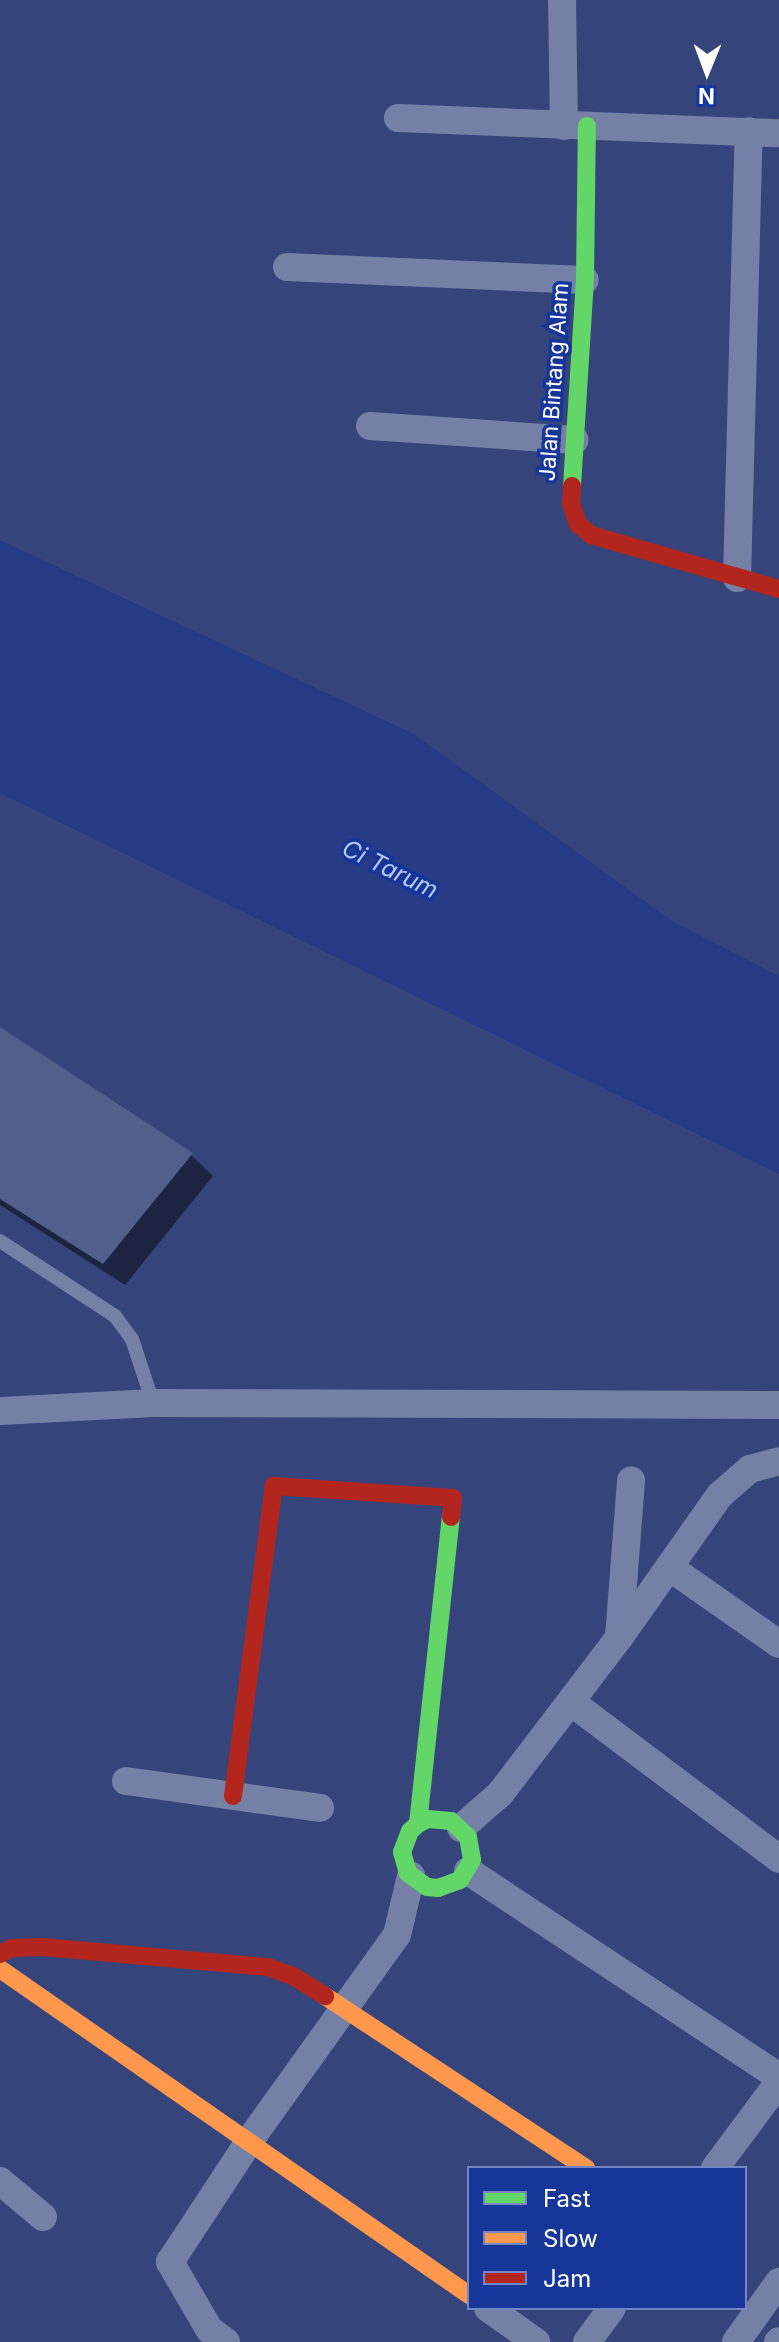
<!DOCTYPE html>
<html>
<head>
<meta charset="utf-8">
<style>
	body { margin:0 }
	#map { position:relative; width:779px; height:2342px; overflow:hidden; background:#35457c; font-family:Inter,sans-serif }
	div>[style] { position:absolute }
	.water>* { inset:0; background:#253b85 }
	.shadow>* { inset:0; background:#0007 }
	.building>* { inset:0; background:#525f8b }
	.lane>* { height:14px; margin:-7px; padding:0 7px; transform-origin:7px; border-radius:7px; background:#7580a6 }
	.street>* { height:28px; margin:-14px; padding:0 14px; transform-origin:14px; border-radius:14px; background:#7580a6 }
	.fast>* { height:18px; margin:-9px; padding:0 9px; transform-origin:9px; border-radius:9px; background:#63d668 }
	.slow>* { height:18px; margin:-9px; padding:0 9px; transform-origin:9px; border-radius:9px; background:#ff974d }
	.jam>* { height:18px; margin:-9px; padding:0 9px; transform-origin:9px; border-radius:9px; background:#b3261e }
	span { translate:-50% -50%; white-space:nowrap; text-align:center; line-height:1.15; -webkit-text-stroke:7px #17369a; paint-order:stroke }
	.street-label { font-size:22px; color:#fff }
	.water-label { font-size:24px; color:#b9c9f8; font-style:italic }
	.legend { position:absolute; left:467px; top:2166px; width:280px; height:144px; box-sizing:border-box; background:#17369a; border:2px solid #7486c2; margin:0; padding:10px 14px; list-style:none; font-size:24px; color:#fff }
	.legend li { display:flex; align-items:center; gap:16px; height:40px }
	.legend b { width:40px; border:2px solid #7486c2 }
	.north { position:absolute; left:667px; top:32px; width:80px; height:80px; -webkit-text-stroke:6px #17369a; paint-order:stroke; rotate:181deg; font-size:22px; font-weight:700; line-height:32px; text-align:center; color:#fff }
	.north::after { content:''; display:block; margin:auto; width:28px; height:36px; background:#fff; clip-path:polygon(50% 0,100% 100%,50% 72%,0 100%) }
</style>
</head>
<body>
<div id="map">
	<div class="water">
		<div style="clip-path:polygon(0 540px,414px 734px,672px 921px,779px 976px,779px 1174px,0 793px)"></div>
	</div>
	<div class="shadow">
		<div style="clip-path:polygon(0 1029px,191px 1155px,213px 1176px,125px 1285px,0 1205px)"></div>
	</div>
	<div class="building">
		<div style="clip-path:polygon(0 1027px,193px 1153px,103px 1264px,0 1199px)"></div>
	</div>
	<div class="lane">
		<div style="left:0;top:1241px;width:137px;rotate:33.1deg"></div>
		<div style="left:115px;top:1316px;width:29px;rotate:54deg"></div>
		<div style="left:132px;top:1339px;width:67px;rotate:71.8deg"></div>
	</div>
	<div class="street">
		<div style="left:562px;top:0;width:126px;rotate:89.1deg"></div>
		<div style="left:398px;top:118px;width:381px;rotate:2.3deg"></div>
		<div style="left:287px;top:267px;width:298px;rotate:2.5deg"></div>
		<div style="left:370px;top:426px;width:205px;rotate:3.9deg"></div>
		<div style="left:737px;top:578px;width:447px;rotate:-88.5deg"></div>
		<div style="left:0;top:1411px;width:153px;rotate:-3deg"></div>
		<div style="left:153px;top:1403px;width:626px;rotate:0.18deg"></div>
		<div style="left:669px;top:1567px;width:134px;rotate:35deg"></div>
		<div style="left:619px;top:1637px;width:157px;rotate:-85.6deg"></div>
		<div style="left:571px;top:1702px;width:261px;rotate:37deg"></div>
		<div style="left:126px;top:1781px;width:196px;rotate:7.9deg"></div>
		<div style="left:461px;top:1828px;width:52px;rotate:-41.1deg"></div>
		<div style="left:500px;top:1794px;width:196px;rotate:-52.7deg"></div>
		<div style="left:619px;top:1638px;width:175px;rotate:-54.8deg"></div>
		<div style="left:720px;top:1495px;width:40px;rotate:-41deg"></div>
		<div style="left:750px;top:1469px;width:30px;rotate:-15deg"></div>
		<div style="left:468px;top:1871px;width:373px;rotate:33.5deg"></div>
		<div style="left:715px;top:2168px;width:107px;rotate:-53.3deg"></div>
		<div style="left:0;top:2181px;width:56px;rotate:39.9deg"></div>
		<div style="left:488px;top:2308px;width:59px;rotate:35.3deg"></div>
		<div style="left:226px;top:2342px;width:21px;rotate:-143deg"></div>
		<div style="left:209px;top:2329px;width:78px;rotate:-120.2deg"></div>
		<div style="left:170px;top:2262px;width:146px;rotate:-56.7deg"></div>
		<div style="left:250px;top:2140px;width:252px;rotate:-54.4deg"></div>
		<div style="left:397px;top:1935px;width:61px;rotate:-76.7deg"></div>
		<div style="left:587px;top:2342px;width:42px;rotate:-53.7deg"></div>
		<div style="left:736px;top:2342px;width:74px;rotate:-54.4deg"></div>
		<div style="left:778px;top:2342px;width:1px;rotate:-45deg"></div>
	</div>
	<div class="fast">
		<div style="left:572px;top:486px;width:206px;rotate:-86.4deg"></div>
		<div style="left:585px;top:280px;width:154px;rotate:-89.3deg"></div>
		<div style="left:418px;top:1824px;width:11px;rotate:-27deg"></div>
		<div style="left:428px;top:1819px;width:23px;rotate:5deg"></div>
		<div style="left:451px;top:1821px;width:23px;rotate:43deg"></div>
		<div style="left:468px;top:1837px;width:23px;rotate:80deg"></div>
		<div style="left:472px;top:1860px;width:23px;rotate:121deg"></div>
		<div style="left:460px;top:1880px;width:23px;rotate:160deg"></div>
		<div style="left:438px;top:1888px;width:11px;rotate:-175deg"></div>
		<div style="left:427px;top:1887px;width:24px;rotate:-144deg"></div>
		<div style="left:408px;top:1873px;width:22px;rotate:-106deg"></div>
		<div style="left:402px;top:1852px;width:22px;rotate:-69deg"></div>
		<div style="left:410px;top:1831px;width:11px;rotate:-41deg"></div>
		<div style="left:418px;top:1824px;width:309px;rotate:-83.9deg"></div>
	</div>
	<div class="slow">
		<div style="left:0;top:1969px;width:571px;rotate:34.8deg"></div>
		<div style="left:325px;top:1996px;width:313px;rotate:33.4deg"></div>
	</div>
	<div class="jam">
		<div style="left:572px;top:486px;width:17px;rotate:93deg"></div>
		<div style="left:571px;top:503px;width:22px;rotate:72deg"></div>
		<div style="left:578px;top:524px;width:17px;rotate:40deg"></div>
		<div style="left:591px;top:535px;width:196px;rotate:16deg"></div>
		<div style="left:233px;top:1796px;width:313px;rotate:-82.5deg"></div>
		<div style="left:274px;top:1486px;width:179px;rotate:3.8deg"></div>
		<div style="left:453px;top:1498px;width:19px;rotate:96deg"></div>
		<div style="left:0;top:1954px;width:13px;rotate:-27deg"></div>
		<div style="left:12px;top:1948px;width:31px;rotate:-2deg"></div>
		<div style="left:43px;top:1947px;width:226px;rotate:5.1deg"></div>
		<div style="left:268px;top:1967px;width:27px;rotate:20deg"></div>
		<div style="left:293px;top:1976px;width:38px;rotate:32deg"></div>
	</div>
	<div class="street-label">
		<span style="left:554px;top:382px;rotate:-86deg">Jalan Bintang Alam</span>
	</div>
	<div class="water-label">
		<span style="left:390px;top:869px;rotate:26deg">Ci Tarum</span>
	</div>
	<ul class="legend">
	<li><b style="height:10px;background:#63d668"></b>Fast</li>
	<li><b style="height:10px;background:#ff974d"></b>Slow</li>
	<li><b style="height:10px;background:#b3261e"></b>Jam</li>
	</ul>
	<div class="north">N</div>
</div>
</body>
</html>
